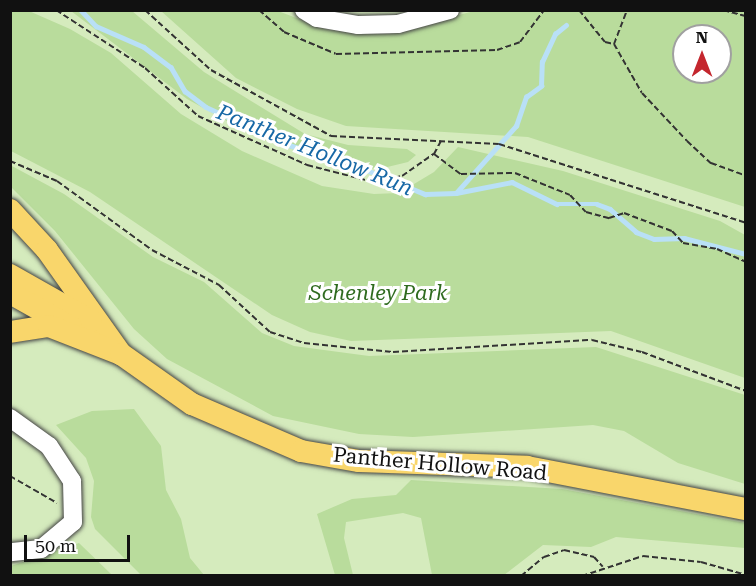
<!DOCTYPE html>
<html>
<head>
<meta charset="utf-8">
<style>
	body { margin:0 }
	#map { position:relative; width:756px; height:586px; overflow:hidden; background:#fffdf5; font-family:"Roboto Serif",serif }
	div>[style] { position:absolute }
	.green>* { inset:0; background:#d5ebbd }
	.forest>* { inset:0; background:#b9dc9c }
	.stream>* { height:4.5px; margin:-2.25px; padding:0 2.25px; transform-origin:2.25px; border-radius:2.25px; background:#b9e0f7 }
	.path>* { height:2px; margin-top:-1px; transform-origin:0; background:repeating-linear-gradient(90deg,#333 0 6px,transparent 0 9px) }
	.roads { filter:drop-shadow(0 0 2px #444) drop-shadow(0 0 2px #444) }
	.minor>* { height:18px; margin:-9px; padding:0 9px; transform-origin:9px; border-radius:9px; background:#fff }
	.major>* { height:22px; margin:-11px; padding:0 11px; transform-origin:11px; border-radius:11px; background:#f9d66b }
	span { translate:-50% -50%; white-space:nowrap; text-align:center; line-height:1.15; -webkit-text-stroke:6px #fff; paint-order:stroke }
	.park-label { font-size:21px; color:#2f6b1f; font-style:italic }
	.street-label { font-size:21px; color:#111 }
	.water-label { font-size:22px; color:#1768a6; font-style:italic }
	.frame { position:absolute; inset:0; border:12px solid #111; pointer-events:none }
	.north { position:absolute; left:672px; top:24px; width:60px; height:60px; box-sizing:border-box; background:#fff; border:2px solid #a0a0a0; border-radius:50%; rotate:0deg; font-size:16px; font-weight:700; line-height:24px; text-align:center; color:#111 }
	.north::after { content:''; display:block; margin:auto; width:21px; height:27px; background:#c4262e; clip-path:polygon(50% 0,100% 100%,50% 72%,0 100%) }
	.scale { position:absolute; left:24px; top:535px; width:106px; height:27px; box-sizing:border-box; border:3px solid #111; border-top:0; padding-left:8px; font-size:18px; line-height:21px; white-space:nowrap; color:#111; -webkit-text-stroke:4px #fff; paint-order:stroke }
</style>
</head>
<body>
<div id="map">
	<div class="green">
		<div style="clip-path:polygon(evenodd,10px 11px,745px 11px,745px 575px,11px 575px,10px 11px,684px 36px,720px 36px,720px 72px,684px 72px,684px 36px)"></div>
	</div>
	<div class="forest">
		<div style="clip-path:polygon(10px 11px,29px 11px,70px 29px,111px 53px,181px 114px,242px 151px,322px 186px,374px 194px,399px 193px,434px 172px,458px 147px,563px 171px,720px 221px,745px 235px,745px 378px,611px 331px,351px 341px,310px 332px,272px 315px,90px 192px,11px 151px)"></div>
		<div style="clip-path:polygon(71px 11px,132px 11px,204px 72px,305px 134px,348px 145px,407px 149px,416px 155px,408px 162px,379px 169px,350px 168px,258px 138px,187px 99px)"></div>
		<div style="clip-path:polygon(evenodd,161px 11px,278px 11px,328px 30px,388px 34px,474px 11px,745px 11px,745px 207px,528px 137px,346px 126px,297px 109px,236px 78px,161px 11px,684px 36px,720px 36px,720px 72px,684px 72px,684px 36px)"></div>
		<div style="clip-path:polygon(10px 165px,64px 194px,153px 257px,204px 282px,262px 333px,294px 346px,369px 356px,596px 347px,745px 395px,745px 484px,678px 463px,624px 431px,593px 425px,413px 437px,359px 434px,273px 416px,167px 359px,134px 329px,55px 231px,11px 187px)"></div>
		<div style="clip-path:polygon(134px 409px,161px 446px,166px 490px,181px 519px,190px 558px,204px 575px,141px 575px,95px 529px,91px 517px,94px 481px,86px 458px,56px 425px,92px 411px)"></div>
		<div style="clip-path:polygon(411px 480px,562px 489px,745px 523px,745px 548px,616px 537px,591px 547px,543px 545px,504px 575px,432px 575px,421px 518px,403px 513px,346px 522px,344px 538px,353px 575px,335px 575px,317px 514px,352px 499px,396px 495px)"></div>
		<div style="clip-path:polygon(79px 543px,112px 575px,11px 575px,11px 566px)"></div>
	</div>
	<div class="stream">
		<div style="left:81px;top:10px;width:22px;rotate:47deg"></div>
		<div style="left:96px;top:26px;width:52px;rotate:23.6deg"></div>
		<div style="left:144px;top:47px;width:34px;rotate:37deg"></div>
		<div style="left:171px;top:67px;width:28px;rotate:60deg"></div>
		<div style="left:185px;top:91px;width:26px;rotate:37deg"></div>
		<div style="left:206px;top:107px;width:91px;rotate:24.6deg"></div>
		<div style="left:289px;top:145px;width:71px;rotate:17.2deg"></div>
		<div style="left:357px;top:166px;width:74px;rotate:22.4deg"></div>
		<div style="left:425px;top:194px;width:31px;rotate:-2deg"></div>
		<div style="left:456px;top:193px;width:57px;rotate:-11.1deg"></div>
		<div style="left:512px;top:182px;width:50px;rotate:26.1deg"></div>
		<div style="left:557px;top:204px;width:40px"></div>
		<div style="left:597px;top:204px;width:14px;rotate:21deg"></div>
		<div style="left:610px;top:209px;width:35px;rotate:41deg"></div>
		<div style="left:636px;top:232px;width:19px;rotate:21deg"></div>
		<div style="left:654px;top:239px;width:30px;rotate:-2deg"></div>
		<div style="left:684px;top:238px;width:64px;rotate:14.5deg"></div>
		<div style="left:456px;top:193px;width:90px;rotate:-48.2deg"></div>
		<div style="left:516px;top:126px;width:31px;rotate:-71deg"></div>
		<div style="left:526px;top:97px;width:19px;rotate:-36deg"></div>
		<div style="left:541px;top:86px;width:24px;rotate:-88deg"></div>
		<div style="left:542px;top:62px;width:31px;rotate:-65deg"></div>
		<div style="left:555px;top:34px;width:14px;rotate:-39deg"></div>
	</div>
	<div class="path">
		<div style="left:56px;top:10px;width:106px;rotate:33.1deg"></div>
		<div style="left:145px;top:68px;width:72px;rotate:42.2deg"></div>
		<div style="left:198px;top:116px;width:120px;rotate:24.2deg"></div>
		<div style="left:307px;top:165px;width:72px;rotate:14.4deg"></div>
		<div style="left:377px;top:183px;width:26px;rotate:-16deg"></div>
		<div style="left:402px;top:176px;width:39px;rotate:-35deg"></div>
		<div style="left:434px;top:154px;width:15px;rotate:-62deg"></div>
		<div style="left:145px;top:10px;width:89px;rotate:42.3deg"></div>
		<div style="left:211px;top:70px;width:137px;rotate:28.8deg"></div>
		<div style="left:331px;top:136px;width:168px;rotate:2.7deg"></div>
		<div style="left:499px;top:144px;width:259px;rotate:17.7deg"></div>
		<div style="left:259px;top:10px;width:33px;rotate:41deg"></div>
		<div style="left:284px;top:32px;width:56px;rotate:22.9deg"></div>
		<div style="left:336px;top:54px;width:161px;rotate:-1.4deg"></div>
		<div style="left:497px;top:50px;width:24px;rotate:-19deg"></div>
		<div style="left:520px;top:42px;width:40px;rotate:-53deg"></div>
		<div style="left:579px;top:10px;width:41px;rotate:50.9deg"></div>
		<div style="left:605px;top:42px;width:9px;rotate:13deg"></div>
		<div style="left:614px;top:44px;width:36px;rotate:-69deg"></div>
		<div style="left:663px;top:10px;width:5px"></div>
		<div style="left:723px;top:10px;width:24px;rotate:15deg"></div>
		<div style="left:614px;top:44px;width:56px;rotate:60.3deg"></div>
		<div style="left:642px;top:93px;width:66px;rotate:46.8deg"></div>
		<div style="left:687px;top:141px;width:33px;rotate:43deg"></div>
		<div style="left:711px;top:163px;width:37px;rotate:20deg"></div>
		<div style="left:434px;top:154px;width:34px;rotate:37deg"></div>
		<div style="left:461px;top:174px;width:54px;rotate:-1.1deg"></div>
		<div style="left:515px;top:173px;width:59px;rotate:21.8deg"></div>
		<div style="left:570px;top:195px;width:23px;rotate:47deg"></div>
		<div style="left:586px;top:212px;width:24px;rotate:15deg"></div>
		<div style="left:609px;top:218px;width:16px;rotate:-18deg"></div>
		<div style="left:624px;top:213px;width:51px;rotate:20.6deg"></div>
		<div style="left:672px;top:231px;width:16px;rotate:47deg"></div>
		<div style="left:683px;top:243px;width:35px;rotate:10deg"></div>
		<div style="left:717px;top:249px;width:32px;rotate:24deg"></div>
		<div style="left:10px;top:161px;width:51px;rotate:23.1deg"></div>
		<div style="left:57px;top:181px;width:117px;rotate:36deg"></div>
		<div style="left:152px;top:250px;width:76px;rotate:27.6deg"></div>
		<div style="left:219px;top:285px;width:69px;rotate:42.7deg"></div>
		<div style="left:270px;top:332px;width:36px;rotate:18deg"></div>
		<div style="left:304px;top:343px;width:89px;rotate:5.8deg"></div>
		<div style="left:393px;top:352px;width:199px;rotate:-3.5deg"></div>
		<div style="left:592px;top:340px;width:51px;rotate:13.5deg"></div>
		<div style="left:642px;top:352px;width:111px;rotate:20.6deg"></div>
		<div style="left:10px;top:476px;width:54px;rotate:29.9deg"></div>
		<div style="left:521px;top:576px;width:30px;rotate:-40deg"></div>
		<div style="left:544px;top:557px;width:21px;rotate:-19deg"></div>
		<div style="left:564px;top:550px;width:31px;rotate:13deg"></div>
		<div style="left:594px;top:557px;width:13px;rotate:48deg"></div>
		<div style="left:582px;top:576px;width:64px;rotate:-18.2deg"></div>
		<div style="left:643px;top:556px;width:58px;rotate:5.9deg"></div>
		<div style="left:701px;top:562px;width:47px;rotate:16.1deg"></div>
	</div>
	<div class="roads">
		<div class="minor">
			<div style="left:304px;top:10px;width:15px;rotate:32deg"></div>
			<div style="left:317px;top:18px;width:42px;rotate:9.7deg"></div>
			<div style="left:358px;top:25px;width:40px;rotate:-1.4deg"></div>
			<div style="left:398px;top:24px;width:54px;rotate:-15.1deg"></div>
			<div style="left:10px;top:418px;width:48px;rotate:35.7deg"></div>
			<div style="left:49px;top:446px;width:42px;rotate:56.7deg"></div>
			<div style="left:72px;top:481px;width:41px;rotate:88.6deg"></div>
			<div style="left:73px;top:522px;width:42px;rotate:139.8deg"></div>
			<div style="left:41px;top:549px;width:31px;rotate:174deg"></div>
		</div>
		<div class="major">
			<div style="left:10px;top:210px;width:54px;rotate:47.2deg"></div>
			<div style="left:47px;top:250px;width:128px;rotate:54.6deg"></div>
			<div style="left:10px;top:275px;width:93px;rotate:29.6deg"></div>
			<div style="left:10px;top:293px;width:70px;rotate:29.1deg"></div>
			<div style="left:10px;top:332px;width:39px;rotate:-9deg"></div>
			<div style="left:49px;top:326px;width:77px;rotate:21.3deg"></div>
			<div style="left:121px;top:354px;width:87px;rotate:35.2deg"></div>
			<div style="left:192px;top:404px;width:119px;rotate:23.3deg"></div>
			<div style="left:301px;top:451px;width:59px;rotate:9.8deg"></div>
			<div style="left:359px;top:461px;width:168px;rotate:2deg"></div>
			<div style="left:527px;top:467px;width:223px;rotate:10.9deg"></div>
		</div>
	</div>
	<div class="park-label">
		<span style="left:378px;top:293px">Schenley Park</span>
	</div>
	<div class="street-label">
		<span style="left:440px;top:464px;rotate:5deg">Panther Hollow Road</span>
	</div>
	<div class="water-label">
		<span style="left:315px;top:150px;rotate:22deg">Panther Hollow Run</span>
	</div>
	<div class="frame"></div>
	<div class="north">N</div>
	<div class="scale">50 m</div>
</div>
</body>
</html>
